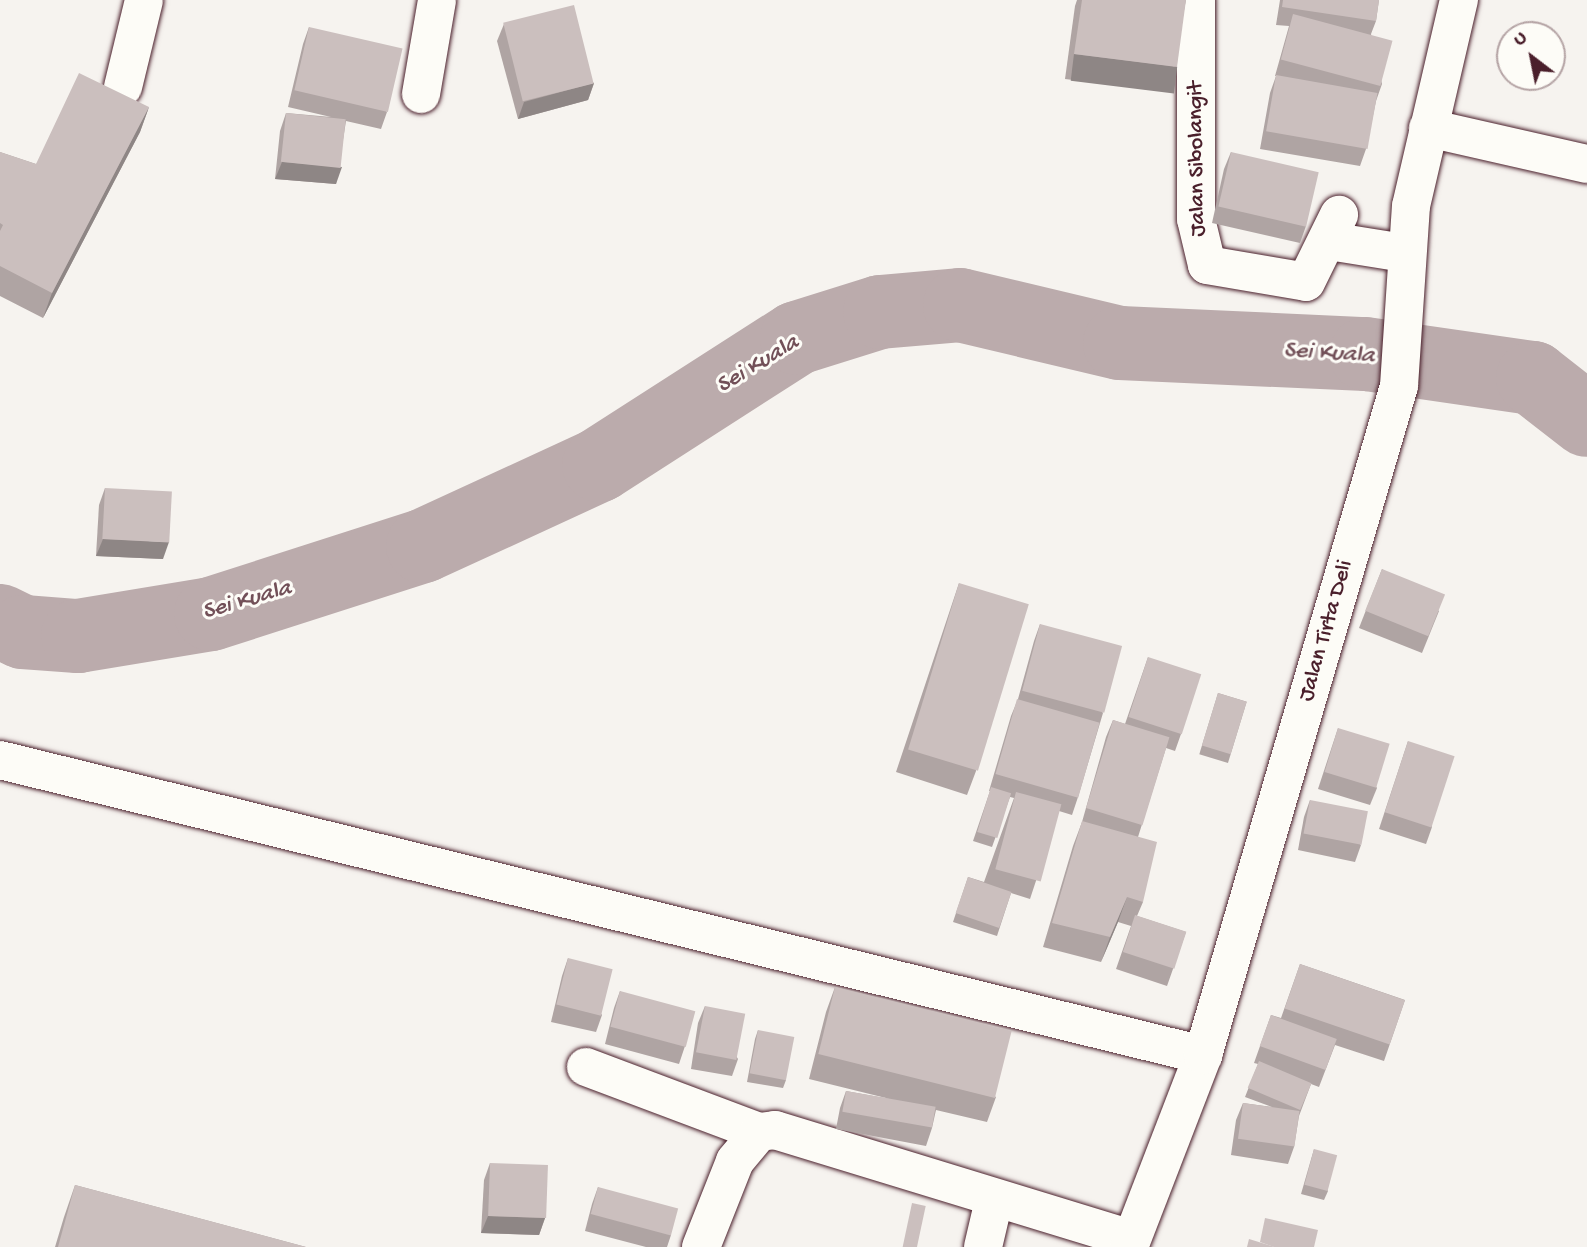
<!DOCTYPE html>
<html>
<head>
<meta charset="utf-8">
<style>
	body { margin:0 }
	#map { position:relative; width:1587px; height:1247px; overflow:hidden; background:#f6f3ef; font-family:"Gochi Hand",sans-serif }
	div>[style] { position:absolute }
	.river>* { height:74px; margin:-37px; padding:0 37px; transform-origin:37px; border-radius:37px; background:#bbabac }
	.roads { filter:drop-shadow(0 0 2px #4a1f2b) drop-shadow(0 0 2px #4a1f2b) }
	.minor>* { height:38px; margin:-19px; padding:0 19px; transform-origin:19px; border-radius:19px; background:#fdfcf7 }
	.wall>* { inset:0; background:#afa4a3; transform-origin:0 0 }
	.shaded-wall>* { inset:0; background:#8e8685; transform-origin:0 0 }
	.building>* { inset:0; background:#cbbfbe; transform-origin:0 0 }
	span { translate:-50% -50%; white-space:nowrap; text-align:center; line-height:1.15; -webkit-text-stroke:6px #fdfcf7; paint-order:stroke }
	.street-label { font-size:23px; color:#4a1f2b }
	.water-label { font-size:24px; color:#725058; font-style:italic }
	.north { position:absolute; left:1496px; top:21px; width:70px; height:70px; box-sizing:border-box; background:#fdfcf7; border:2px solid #b5a4a5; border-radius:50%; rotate:328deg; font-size:19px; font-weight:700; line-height:28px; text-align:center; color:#4a1f2b }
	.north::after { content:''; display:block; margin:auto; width:24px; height:32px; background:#4a1f2b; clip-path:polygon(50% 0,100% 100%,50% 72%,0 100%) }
</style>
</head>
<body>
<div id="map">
	<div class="river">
		<div style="left:0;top:621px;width:25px;rotate:26deg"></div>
		<div style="left:23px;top:632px;width:55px;rotate:4.2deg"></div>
		<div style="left:78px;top:636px;width:135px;rotate:-9.4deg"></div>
		<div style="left:211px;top:614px;width:223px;rotate:-17.8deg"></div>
		<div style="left:423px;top:546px;width:194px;rotate:-24.7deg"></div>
		<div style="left:599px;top:465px;width:235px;rotate:-32.7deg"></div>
		<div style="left:797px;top:338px;width:87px;rotate:-17.4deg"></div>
		<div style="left:880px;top:312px;width:80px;rotate:-5deg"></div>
		<div style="left:960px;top:305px;width:164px;rotate:13.4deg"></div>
		<div style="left:1120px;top:343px;width:246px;rotate:2.6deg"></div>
		<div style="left:1366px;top:354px;width:169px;rotate:8.2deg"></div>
		<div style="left:1533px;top:378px;width:68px;rotate:37.9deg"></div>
	</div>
	<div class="roads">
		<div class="minor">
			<div style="left:1196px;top:0;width:219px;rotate:90deg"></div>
			<div style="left:1196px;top:219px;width:47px;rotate:76.6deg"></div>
			<div style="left:1207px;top:265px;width:100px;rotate:9.7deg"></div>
			<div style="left:1306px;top:282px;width:75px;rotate:-63.8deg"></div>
			<div style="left:123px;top:87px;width:89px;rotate:-76.4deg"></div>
			<div style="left:421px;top:94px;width:95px;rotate:-80.3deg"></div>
			<div style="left:1428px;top:128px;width:163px;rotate:12.8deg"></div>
			<div style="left:1329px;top:241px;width:76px;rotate:9.1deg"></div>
			<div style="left:0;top:760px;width:1239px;rotate:13.78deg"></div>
			<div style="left:586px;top:1067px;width:185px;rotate:20.6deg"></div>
			<div style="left:701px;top:1247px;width:92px;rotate:-68.4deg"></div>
			<div style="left:735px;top:1161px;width:38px;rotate:-50deg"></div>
			<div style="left:759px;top:1132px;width:16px;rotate:-7deg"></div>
			<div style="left:775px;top:1130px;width:373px;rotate:17deg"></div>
			<div style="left:983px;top:1247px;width:48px;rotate:-76.8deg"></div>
			<div style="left:1129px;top:1247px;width:206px;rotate:-68.9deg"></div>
			<div style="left:1203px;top:1055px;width:697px;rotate:-73.67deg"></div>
			<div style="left:1399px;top:386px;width:180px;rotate:-86.2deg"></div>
			<div style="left:1411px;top:206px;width:212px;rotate:-76.9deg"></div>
		</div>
	</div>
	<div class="wall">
		<div style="clip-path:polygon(1077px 0,1186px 0,1168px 92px,1065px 79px,1075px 6px)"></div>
		<div style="clip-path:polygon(1280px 0,1379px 0,1376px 21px,1371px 34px,1382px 84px,1376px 101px,1366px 149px,1360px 166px,1260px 149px,1270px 93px,1276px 76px,1275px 76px,1289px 26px,1276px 25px)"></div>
		<div style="clip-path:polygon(504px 24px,594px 83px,588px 100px,518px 119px,497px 41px)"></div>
		<div style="clip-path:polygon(309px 27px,387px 112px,381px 129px,346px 121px,336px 184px,275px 179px,280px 131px,286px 113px,331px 117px,288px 107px,303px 44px)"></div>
		<div style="clip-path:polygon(149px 107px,140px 132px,43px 318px,0 296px,0 152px,36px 164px)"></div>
		<div style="clip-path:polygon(1231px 152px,1306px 226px,1300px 243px,1212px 223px,1224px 169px)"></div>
		<div style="clip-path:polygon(105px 488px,163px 559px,96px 556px,99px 505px)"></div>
		<div style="clip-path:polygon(1382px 569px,1439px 611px,1422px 653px,1359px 628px)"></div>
		<div style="clip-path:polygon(959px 583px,976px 771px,967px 795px,896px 772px)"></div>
		<div style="clip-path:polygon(1040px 624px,1103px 713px,1078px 797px,1072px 815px,1059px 811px,1030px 899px,1011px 893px,997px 936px,953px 922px,968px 877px,984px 882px,1014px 798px,1010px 797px,992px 847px,973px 841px,990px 791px,989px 791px,1011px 716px,1018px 699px,1034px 641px)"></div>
		<div style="clip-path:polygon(1148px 657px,1181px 734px,1175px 751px,1166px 748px,1138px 837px,1143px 902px,1137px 916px,1186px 932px,1167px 986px,1116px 969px,1131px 926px,1118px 922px,1101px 962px,1043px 947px,1073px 846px,1082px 822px,1106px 737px,1113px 720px,1125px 724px)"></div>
		<div style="left:1218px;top:693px;width:30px;height:64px;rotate:17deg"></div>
		<div style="clip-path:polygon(1338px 728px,1377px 788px,1370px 805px,1318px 789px)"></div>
		<div style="clip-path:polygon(1408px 741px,1432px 827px,1426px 844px,1379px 829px)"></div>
		<div style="clip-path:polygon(1310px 800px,1361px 845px,1355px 862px,1298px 850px,1304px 817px)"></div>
		<div style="clip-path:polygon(568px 958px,602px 1015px,596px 1032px,551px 1022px,562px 976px)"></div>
		<div style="clip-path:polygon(1300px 964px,1405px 1000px,1384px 1061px,1335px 1045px,1319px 1087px,1311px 1084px,1299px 1116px,1294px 1147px,1288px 1164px,1231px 1155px,1236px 1120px,1243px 1103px,1272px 1107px,1245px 1097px,1258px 1064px,1254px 1063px,1271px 1015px,1281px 1018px)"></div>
		<div style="clip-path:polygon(835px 987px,996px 1097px,987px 1122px,936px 1110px,932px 1128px,926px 1146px,836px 1129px,840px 1108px,846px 1091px,890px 1099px,809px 1079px,826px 1012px)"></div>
		<div style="clip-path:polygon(620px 991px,685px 1046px,679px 1064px,605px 1044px,614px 1008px)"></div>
		<div style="clip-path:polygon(705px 1006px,738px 1059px,732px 1076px,691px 1069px,698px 1023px)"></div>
		<div style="clip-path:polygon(758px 1030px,786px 1080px,783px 1088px,747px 1082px,755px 1039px)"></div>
		<div style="clip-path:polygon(1314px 1149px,1328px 1191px,1324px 1200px,1301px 1194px)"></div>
		<div style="clip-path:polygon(490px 1163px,545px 1218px,539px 1235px,481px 1233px,484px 1180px)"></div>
		<div style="clip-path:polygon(75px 1185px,306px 1247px,55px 1247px,64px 1217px)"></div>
		<div style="clip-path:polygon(598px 1187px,671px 1235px,667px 1247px,646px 1247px,585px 1231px,592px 1204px)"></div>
	</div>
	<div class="shaded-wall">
		<div style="left:1074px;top:54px;width:104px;height:27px;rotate:7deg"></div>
		<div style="clip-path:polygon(594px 83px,588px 100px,518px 119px,524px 102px)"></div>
		<div style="clip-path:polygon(149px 107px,140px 132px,43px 318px,52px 293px)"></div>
		<div style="clip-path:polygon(282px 162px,342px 167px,336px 184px,275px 179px)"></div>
		<div style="clip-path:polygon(103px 539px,169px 542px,163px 559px,96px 556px)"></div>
		<div style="clip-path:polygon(1127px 897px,1118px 922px,1101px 962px,1110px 937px)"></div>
		<div style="clip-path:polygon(488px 1216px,545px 1218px,539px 1235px,481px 1233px)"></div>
	</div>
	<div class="building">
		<div style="clip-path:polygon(1082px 0,1186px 0,1177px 67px,1074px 54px)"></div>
		<div style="clip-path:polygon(1283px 0,1379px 0,1376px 21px,1282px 7px)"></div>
		<div style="left:574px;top:5px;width:81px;height:73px;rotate:76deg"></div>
		<div style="left:1293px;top:14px;width:103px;height:47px;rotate:15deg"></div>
		<div style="left:309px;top:27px;width:96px;height:65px;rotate:13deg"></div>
		<div style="clip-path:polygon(79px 73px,149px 107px,52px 293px,0 266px,0 231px,3px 225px,0 223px,0 152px,36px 164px)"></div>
		<div style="left:1276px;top:75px;width:103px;height:57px;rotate:10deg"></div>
		<div style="left:286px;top:113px;width:60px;height:49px;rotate:6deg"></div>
		<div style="left:1231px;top:152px;width:90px;height:56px;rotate:13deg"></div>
		<div style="left:105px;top:488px;width:67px;height:51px;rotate:3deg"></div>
		<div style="left:1382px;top:569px;width:68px;height:45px;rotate:22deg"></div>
		<div style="left:959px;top:583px;width:73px;height:174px;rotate:17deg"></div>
		<div style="left:1040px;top:624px;width:85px;height:69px;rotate:15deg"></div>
		<div style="left:1148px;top:657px;width:56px;height:63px;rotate:18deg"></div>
		<div style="left:1218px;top:693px;width:30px;height:55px;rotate:17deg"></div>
		<div style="left:1017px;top:699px;width:86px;height:78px;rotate:16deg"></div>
		<div style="left:1113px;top:720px;width:59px;height:92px;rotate:17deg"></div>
		<div style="left:1338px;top:728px;width:54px;height:46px;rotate:17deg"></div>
		<div style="left:1408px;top:741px;width:49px;height:75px;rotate:18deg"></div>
		<div style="left:991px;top:787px;width:21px;height:47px;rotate:17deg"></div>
		<div style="left:1016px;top:792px;width:47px;height:80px;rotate:15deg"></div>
		<div style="left:1310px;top:800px;width:59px;height:34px;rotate:11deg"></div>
		<div style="clip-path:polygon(1082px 821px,1157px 842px,1143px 902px,1127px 897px,1110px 937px,1052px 923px)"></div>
		<div style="left:968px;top:877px;width:46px;height:38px;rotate:19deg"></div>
		<div style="left:1135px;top:915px;width:54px;height:39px;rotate:18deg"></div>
		<div style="left:568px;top:958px;width:46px;height:48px;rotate:14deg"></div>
		<div style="left:1300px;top:964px;width:111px;height:47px;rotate:19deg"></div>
		<div style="left:835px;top:987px;width:182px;height:69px;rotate:14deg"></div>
		<div style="left:620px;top:991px;width:78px;height:37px;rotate:15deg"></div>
		<div style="left:705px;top:1006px;width:41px;height:47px;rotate:11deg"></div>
		<div style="left:1271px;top:1015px;width:70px;height:33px;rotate:20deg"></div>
		<div style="left:758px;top:1030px;width:37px;height:44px;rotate:11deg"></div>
		<div style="left:1259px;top:1061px;width:57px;height:29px;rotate:23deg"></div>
		<div style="left:846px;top:1091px;width:91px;height:21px;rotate:10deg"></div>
		<div style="left:1243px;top:1103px;width:57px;height:36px;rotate:8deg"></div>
		<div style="left:1314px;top:1149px;width:24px;height:37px;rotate:15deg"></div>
		<div style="left:490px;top:1163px;width:58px;height:53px;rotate:2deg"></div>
		<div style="clip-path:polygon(75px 1185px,306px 1247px,58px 1247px)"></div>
		<div style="left:598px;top:1187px;width:83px;height:28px;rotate:15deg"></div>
		<div style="left:912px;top:1203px;width:14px;height:46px;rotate:12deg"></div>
		<div style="clip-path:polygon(1265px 1218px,1318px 1230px,1314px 1247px,1274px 1247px,1260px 1242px)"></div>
		<div style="clip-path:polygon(1249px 1239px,1275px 1247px,1247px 1247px)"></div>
	</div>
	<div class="street-label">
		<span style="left:1198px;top:159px;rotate:-91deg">Jalan Sibolangit</span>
		<span style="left:1327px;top:631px;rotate:-74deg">Jalan Tirta Deli</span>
	</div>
	<div class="water-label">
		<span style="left:1329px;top:354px;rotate:4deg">Sei Kuala</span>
		<span style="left:758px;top:365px;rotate:-31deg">Sei Kuala</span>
		<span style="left:247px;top:601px;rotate:-16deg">Sei Kuala</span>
	</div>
	<div class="north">U</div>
</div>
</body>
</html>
